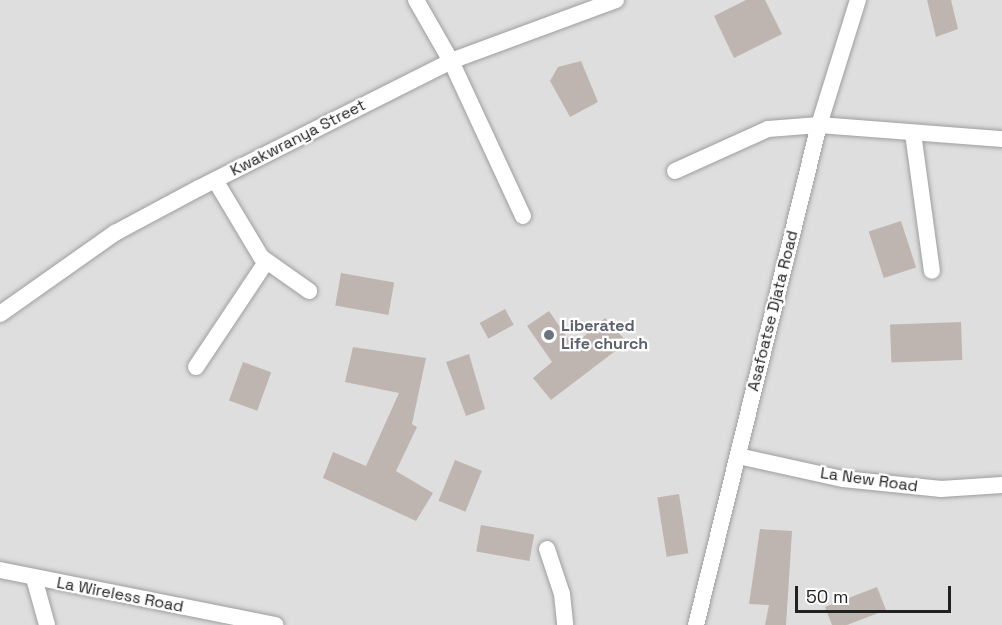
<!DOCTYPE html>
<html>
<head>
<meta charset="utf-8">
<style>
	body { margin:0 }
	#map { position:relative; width:1002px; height:625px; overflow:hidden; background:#f0ede8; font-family:"Space Grotesk",sans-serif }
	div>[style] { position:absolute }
	.residential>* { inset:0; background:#dfdede; transform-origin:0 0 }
	.building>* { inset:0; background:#beb5b1; transform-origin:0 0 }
	.roads { filter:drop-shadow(0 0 2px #9e9e9e) drop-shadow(0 0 2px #9e9e9e) }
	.street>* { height:16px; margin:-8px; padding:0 8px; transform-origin:8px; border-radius:8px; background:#fff }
	.dots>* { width:16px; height:16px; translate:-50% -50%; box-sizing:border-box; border:3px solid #fff; border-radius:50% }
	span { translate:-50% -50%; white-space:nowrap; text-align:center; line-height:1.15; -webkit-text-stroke:4.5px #fff; paint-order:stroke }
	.street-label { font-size:16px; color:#212121 }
	.worship-label { font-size:16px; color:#5b616d; font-weight:700 }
	.left { translate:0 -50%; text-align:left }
	.scale { position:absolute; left:795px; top:586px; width:156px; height:27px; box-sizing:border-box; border:3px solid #212121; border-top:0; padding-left:8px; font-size:18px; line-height:21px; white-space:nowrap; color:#212121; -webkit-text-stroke:4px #fff; paint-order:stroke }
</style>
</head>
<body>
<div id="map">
	<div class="residential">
		<div style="left:0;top:0;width:1002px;height:625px"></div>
	</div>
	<div class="building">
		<div style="clip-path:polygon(746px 0,765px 0,782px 34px,734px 58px,714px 16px)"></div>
		<div style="clip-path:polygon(927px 0,951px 0,958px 29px,936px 37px)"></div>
		<div style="clip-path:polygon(581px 61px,598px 102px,570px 117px,550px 81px,558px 67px)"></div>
		<div style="left:901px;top:221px;width:49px;height:34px;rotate:72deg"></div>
		<div style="left:341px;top:273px;width:54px;height:33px;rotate:10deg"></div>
		<div style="left:505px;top:309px;width:18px;height:29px;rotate:61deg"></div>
		<div style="clip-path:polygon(549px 311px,573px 346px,605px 318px,627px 342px,551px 400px,533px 378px,552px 362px,527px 326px)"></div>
		<div style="left:961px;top:322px;width:38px;height:71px;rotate:88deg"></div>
		<div style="clip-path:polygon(353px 347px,426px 358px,412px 424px,417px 427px,396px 471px,433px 493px,416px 521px,323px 478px,333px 452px,366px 466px,399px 393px,345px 382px)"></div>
		<div style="clip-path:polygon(469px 354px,485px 409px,466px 416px,446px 362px)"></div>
		<div style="left:243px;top:362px;width:30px;height:41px;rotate:20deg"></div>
		<div style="left:455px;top:460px;width:29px;height:44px;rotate:22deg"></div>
		<div style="left:679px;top:494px;width:60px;height:22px;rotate:81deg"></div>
		<div style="left:481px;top:525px;width:54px;height:27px;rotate:10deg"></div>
		<div style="clip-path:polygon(760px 529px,792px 531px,786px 625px,765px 625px,769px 605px,749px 604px)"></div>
		<div style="clip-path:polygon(877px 587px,886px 610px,847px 625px,832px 625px,825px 607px)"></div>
	</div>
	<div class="roads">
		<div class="street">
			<div style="left:416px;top:0;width:70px;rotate:60.2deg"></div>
			<div style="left:451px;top:61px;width:171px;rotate:65.1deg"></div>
			<div style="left:913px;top:133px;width:139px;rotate:82.2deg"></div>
			<div style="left:675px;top:171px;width:102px;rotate:-24.3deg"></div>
			<div style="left:768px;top:129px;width:51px;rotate:-4.5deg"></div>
			<div style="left:819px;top:125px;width:184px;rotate:4.4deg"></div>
			<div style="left:215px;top:180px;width:90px;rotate:59.1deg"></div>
			<div style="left:261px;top:257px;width:59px;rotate:35.3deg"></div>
			<div style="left:0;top:314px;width:141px;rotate:-35.2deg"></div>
			<div style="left:115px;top:233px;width:95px;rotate:-28.2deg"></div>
			<div style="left:199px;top:188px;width:282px;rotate:-26.7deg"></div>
			<div style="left:451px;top:61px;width:176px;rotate:-20.3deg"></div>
			<div style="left:196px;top:367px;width:126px;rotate:-56.3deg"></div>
			<div style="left:738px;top:456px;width:107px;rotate:12.4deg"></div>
			<div style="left:843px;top:479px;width:99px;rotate:5.8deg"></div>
			<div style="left:941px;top:489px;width:61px;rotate:-3.8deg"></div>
			<div style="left:547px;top:549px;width:47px;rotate:71.6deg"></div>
			<div style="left:562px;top:594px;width:31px;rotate:84deg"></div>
			<div style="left:0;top:570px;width:281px;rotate:11.3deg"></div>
			<div style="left:34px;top:578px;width:49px;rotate:74.5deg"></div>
			<div style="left:696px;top:625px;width:515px;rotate:-76.18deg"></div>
			<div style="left:819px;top:125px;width:131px;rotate:-72.7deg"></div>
		</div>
	</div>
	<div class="dots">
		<div style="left:549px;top:335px;background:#6b7280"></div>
	</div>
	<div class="street-label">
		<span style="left:298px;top:138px;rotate:-27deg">Kwakwranya Street</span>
		<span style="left:773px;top:311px;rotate:-76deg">Asafoatse Djata Road</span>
		<span style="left:869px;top:480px;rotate:8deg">La New Road</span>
		<span style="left:120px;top:595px;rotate:11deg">La Wireless Road</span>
	</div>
	<div class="worship-label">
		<span class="left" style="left:561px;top:335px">Liberated<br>Life church</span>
	</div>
	<div class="scale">50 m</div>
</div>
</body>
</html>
